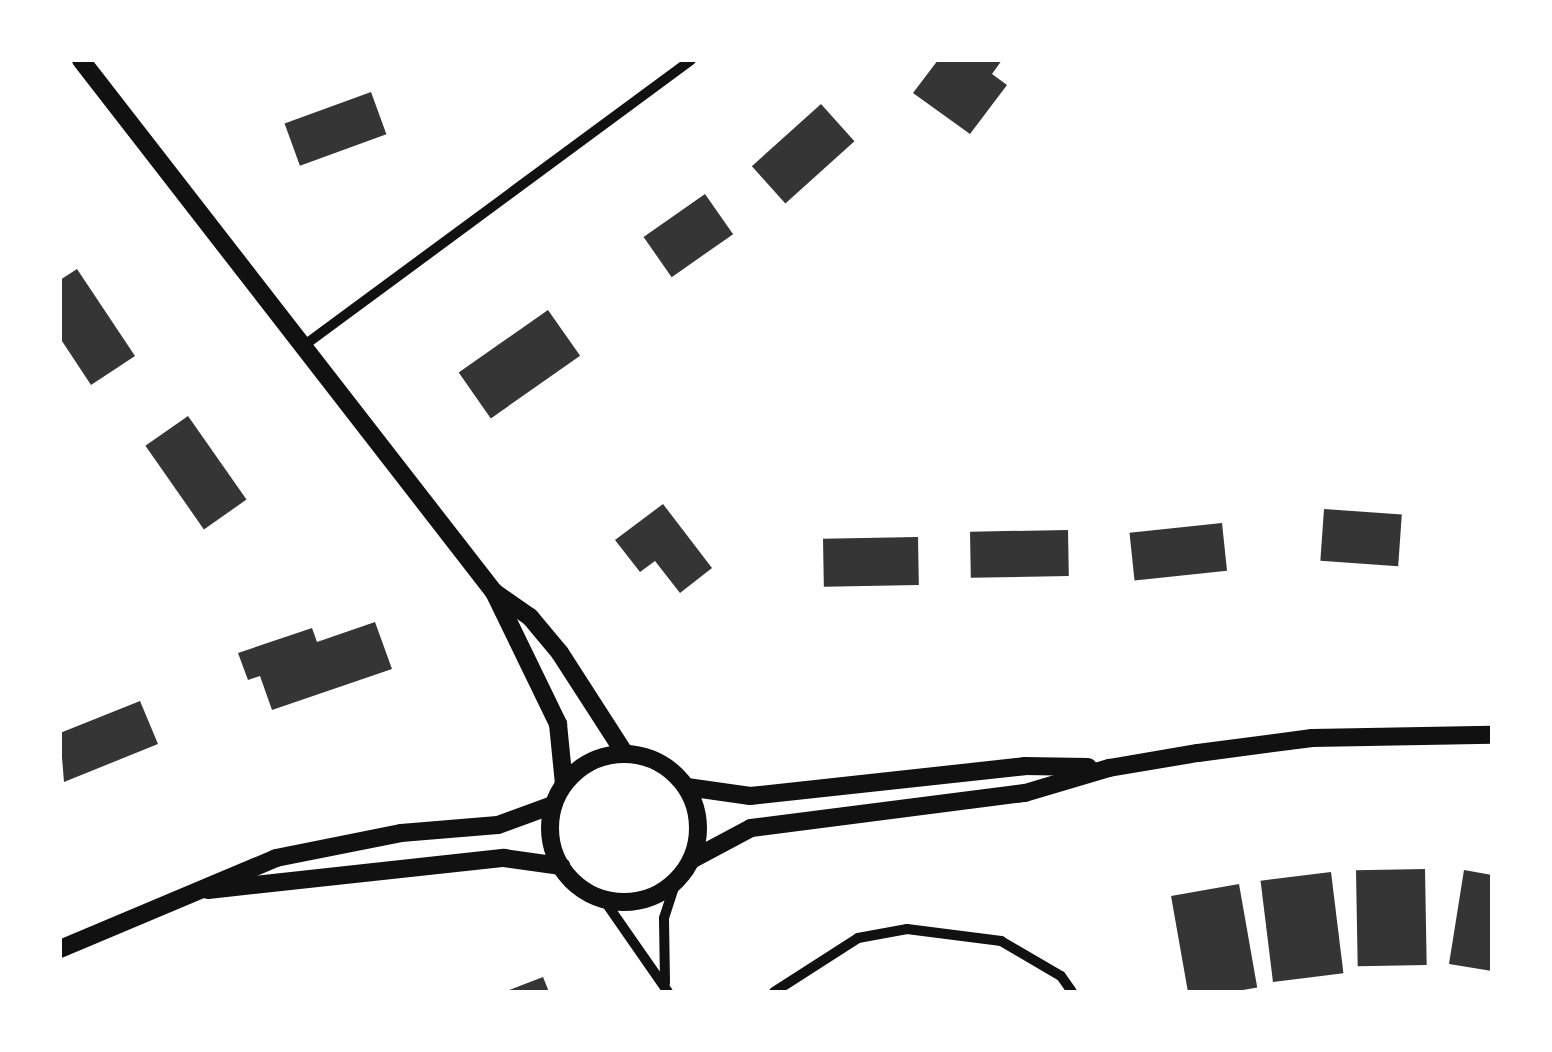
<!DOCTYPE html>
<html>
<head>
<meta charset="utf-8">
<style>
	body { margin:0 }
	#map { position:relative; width:1552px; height:1052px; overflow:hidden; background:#fff; font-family:Lato,sans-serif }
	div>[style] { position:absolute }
	.building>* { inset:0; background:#353535; transform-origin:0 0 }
	.minor>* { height:10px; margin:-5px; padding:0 5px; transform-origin:5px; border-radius:5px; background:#111 }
	.tertiary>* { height:18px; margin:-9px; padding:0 9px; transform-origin:9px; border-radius:9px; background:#111 }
	.tertiary>.ring { margin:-9px; padding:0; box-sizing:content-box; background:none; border:18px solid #111; border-radius:50% }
	span { translate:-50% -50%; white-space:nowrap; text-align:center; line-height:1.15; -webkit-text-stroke:9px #fff; paint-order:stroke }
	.frame { position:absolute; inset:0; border:62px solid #fff; pointer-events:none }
</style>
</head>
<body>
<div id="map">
	<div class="building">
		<div style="clip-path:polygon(938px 60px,1002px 60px,992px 74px,1007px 85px,970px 134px,913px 93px)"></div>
		<div style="left:371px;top:92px;width:45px;height:92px;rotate:70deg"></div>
		<div style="left:821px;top:104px;width:50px;height:93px;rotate:48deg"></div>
		<div style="left:705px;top:194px;width:49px;height:75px;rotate:55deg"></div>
		<div style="clip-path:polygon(77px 269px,135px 356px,91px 385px,60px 338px,60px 280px)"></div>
		<div style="left:548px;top:310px;width:56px;height:109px;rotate:55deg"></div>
		<div style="left:188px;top:416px;width:102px;height:52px;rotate:55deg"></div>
		<div style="clip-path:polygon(663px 504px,712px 568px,680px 593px,655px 561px,640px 572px,615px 540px)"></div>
		<div style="left:1324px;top:509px;width:78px;height:52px;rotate:4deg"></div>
		<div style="left:1222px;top:523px;width:48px;height:93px;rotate:84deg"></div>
		<div style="left:1068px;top:530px;width:46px;height:98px;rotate:89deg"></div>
		<div style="left:918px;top:537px;width:48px;height:95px;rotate:89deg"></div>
		<div style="clip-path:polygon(375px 622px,392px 669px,272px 710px,260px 676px,248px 680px,238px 653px,312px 628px,317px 642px)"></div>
		<div style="clip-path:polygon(140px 701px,158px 744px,64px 782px,60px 733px)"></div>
		<div style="left:1425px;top:869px;width:96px;height:69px;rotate:89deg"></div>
		<div style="clip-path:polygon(1464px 870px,1492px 875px,1492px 971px,1449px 964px)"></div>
		<div style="left:1331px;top:872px;width:102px;height:71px;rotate:83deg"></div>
		<div style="left:1239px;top:884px;width:105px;height:69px;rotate:80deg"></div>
		<div style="clip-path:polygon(543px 977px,549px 992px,504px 992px)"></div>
	</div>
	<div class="minor">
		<div style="left:306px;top:344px;width:478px;rotate:-36.4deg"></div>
		<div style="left:604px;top:900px;width:112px;rotate:55.2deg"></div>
		<div style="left:665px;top:983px;width:65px;rotate:-90.9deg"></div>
		<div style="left:664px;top:918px;width:39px;rotate:-72deg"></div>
		<div style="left:774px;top:992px;width:100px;rotate:-32.7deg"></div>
		<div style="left:858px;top:938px;width:50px;rotate:-10.4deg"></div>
		<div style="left:907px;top:929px;width:95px;rotate:7.3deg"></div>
		<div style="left:1001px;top:941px;width:69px;rotate:30.3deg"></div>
		<div style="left:1061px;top:976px;width:19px;rotate:55deg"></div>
	</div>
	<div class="tertiary">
		<div style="left:81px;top:60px;width:673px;rotate:52.18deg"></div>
		<div style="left:494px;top:592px;width:147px;rotate:64.1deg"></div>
		<div style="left:558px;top:724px;width:60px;rotate:84.3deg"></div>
		<div style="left:494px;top:592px;width:44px;rotate:34.8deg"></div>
		<div style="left:530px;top:617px;width:47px;rotate:50.2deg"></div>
		<div style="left:560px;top:653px;width:120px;rotate:57.2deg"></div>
		<div class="ring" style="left:550px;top:754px;width:130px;height:130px"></div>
		<div style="left:687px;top:787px;width:64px;rotate:8.1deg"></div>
		<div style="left:750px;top:796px;width:276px;rotate:-6.2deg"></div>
		<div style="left:1024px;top:766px;width:64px;rotate:0.9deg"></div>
		<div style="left:691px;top:860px;width:68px;rotate:-28.1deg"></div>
		<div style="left:751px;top:828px;width:276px;rotate:-7.3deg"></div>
		<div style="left:1025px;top:793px;width:88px;rotate:-16.6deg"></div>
		<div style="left:1109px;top:768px;width:90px;rotate:-9.6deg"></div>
		<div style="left:1198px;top:753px;width:115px;rotate:-7.5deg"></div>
		<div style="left:1312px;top:738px;width:180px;rotate:-1deg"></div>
		<div style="left:208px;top:890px;width:298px;rotate:-6.2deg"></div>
		<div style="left:504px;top:858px;width:58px;rotate:8deg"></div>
		<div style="left:60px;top:949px;width:234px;rotate:-22.8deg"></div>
		<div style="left:276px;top:858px;width:127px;rotate:-11.3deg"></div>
		<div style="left:401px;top:833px;width:97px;rotate:-4.7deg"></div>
		<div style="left:498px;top:825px;width:59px;rotate:-20deg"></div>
	</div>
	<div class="frame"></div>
</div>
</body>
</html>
